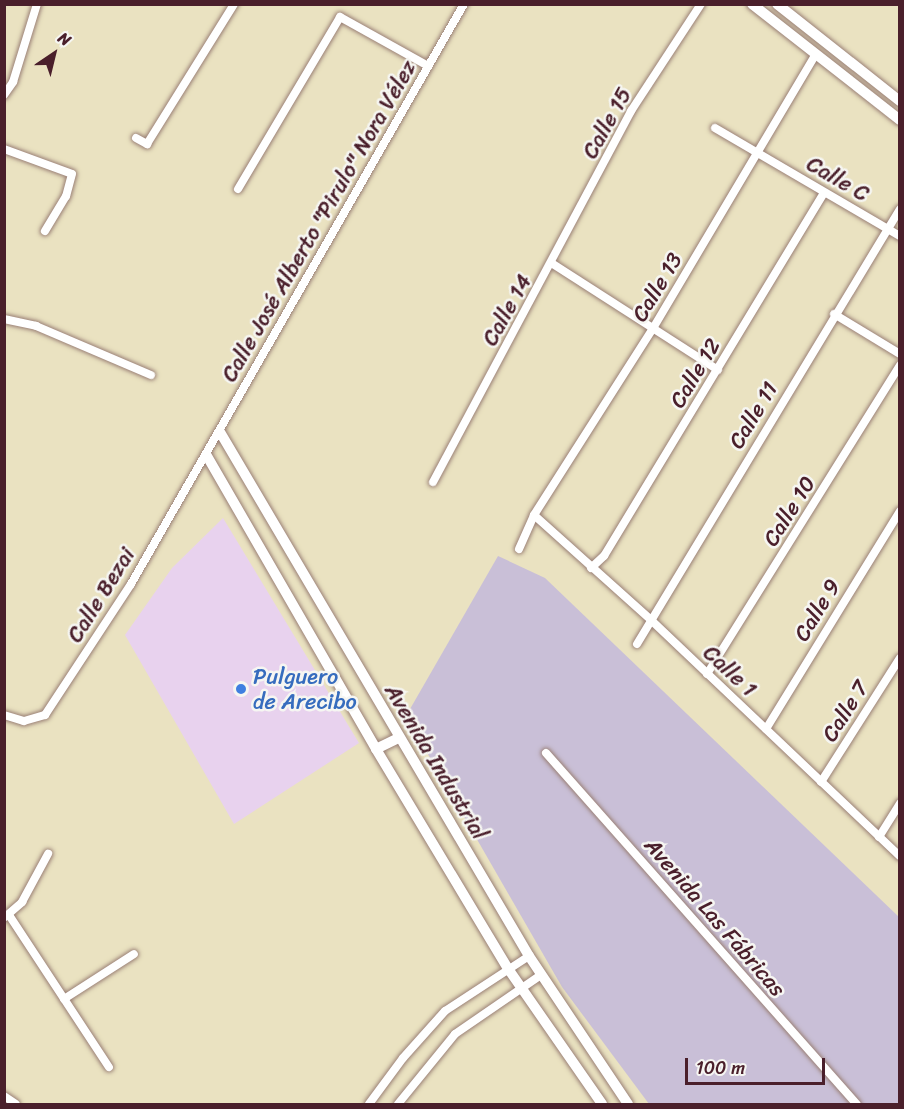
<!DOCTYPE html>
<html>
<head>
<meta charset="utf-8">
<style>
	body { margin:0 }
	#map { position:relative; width:904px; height:1109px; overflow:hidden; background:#eae2c1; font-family:Sriracha,sans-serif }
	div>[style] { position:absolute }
	.built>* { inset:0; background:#e8d2ee }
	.industrial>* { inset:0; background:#c9bfd7 }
	.roads { filter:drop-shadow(0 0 2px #9a8076) drop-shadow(0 0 2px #9a8076) }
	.minor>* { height:8px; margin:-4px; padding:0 4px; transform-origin:4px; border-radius:4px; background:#fff }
	.tertiary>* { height:10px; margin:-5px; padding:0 5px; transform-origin:5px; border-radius:5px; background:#fff }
	.dots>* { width:16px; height:16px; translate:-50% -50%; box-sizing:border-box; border:3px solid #f6f6f2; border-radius:50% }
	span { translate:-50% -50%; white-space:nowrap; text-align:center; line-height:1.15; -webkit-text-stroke:5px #f6f6f2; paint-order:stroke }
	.street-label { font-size:22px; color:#4a1f2b }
	.shop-label { font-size:22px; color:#366cbe }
	.left { translate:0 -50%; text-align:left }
	.frame { position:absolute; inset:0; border:6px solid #4a1f2b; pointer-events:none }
	.north { position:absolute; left:24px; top:24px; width:60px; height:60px; -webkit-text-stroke:4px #f6f6f2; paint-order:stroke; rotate:35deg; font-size:16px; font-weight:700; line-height:24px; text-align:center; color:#4a1f2b }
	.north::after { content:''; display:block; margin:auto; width:21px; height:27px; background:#4a1f2b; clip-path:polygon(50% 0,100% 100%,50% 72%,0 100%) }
	.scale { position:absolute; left:685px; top:1058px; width:140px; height:27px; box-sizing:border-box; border:3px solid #4a1f2b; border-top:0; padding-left:8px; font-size:18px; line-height:21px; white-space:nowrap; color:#4a1f2b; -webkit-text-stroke:4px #f6f6f2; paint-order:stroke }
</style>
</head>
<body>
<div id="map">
	<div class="built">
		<div style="clip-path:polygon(223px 518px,359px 743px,234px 824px,125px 635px,172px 568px)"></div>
	</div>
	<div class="industrial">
		<div style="clip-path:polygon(498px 556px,545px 578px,899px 917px,899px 1104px,649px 1104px,562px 987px,406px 716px)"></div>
	</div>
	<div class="roads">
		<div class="minor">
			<div style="left:4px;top:95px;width:16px;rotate:-55deg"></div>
			<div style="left:13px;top:82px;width:82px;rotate:-72.9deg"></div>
			<div style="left:715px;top:128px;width:214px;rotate:30.3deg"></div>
			<div style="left:136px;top:138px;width:13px;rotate:29deg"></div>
			<div style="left:147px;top:144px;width:165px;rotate:-58.1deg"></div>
			<div style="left:4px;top:149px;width:72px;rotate:20.2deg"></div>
			<div style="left:72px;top:174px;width:23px;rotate:105deg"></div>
			<div style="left:66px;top:196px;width:41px;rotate:121deg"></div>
			<div style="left:238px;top:189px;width:200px;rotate:-59.3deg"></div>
			<div style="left:340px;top:17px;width:101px;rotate:29.1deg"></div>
			<div style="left:553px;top:264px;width:196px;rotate:32.7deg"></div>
			<div style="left:834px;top:314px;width:77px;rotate:31.2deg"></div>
			<div style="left:4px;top:319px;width:33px;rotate:12deg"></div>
			<div style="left:36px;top:326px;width:125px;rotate:23.1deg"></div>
			<div style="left:433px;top:482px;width:421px;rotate:-61.9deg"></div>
			<div style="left:631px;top:111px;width:128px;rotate:-56.8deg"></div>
			<div style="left:534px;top:515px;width:157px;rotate:41.9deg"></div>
			<div style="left:651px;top:620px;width:343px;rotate:43.5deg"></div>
			<div style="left:519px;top:549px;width:37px;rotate:-66deg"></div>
			<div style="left:534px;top:515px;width:219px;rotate:-57.5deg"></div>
			<div style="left:652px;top:330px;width:319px;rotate:-59.3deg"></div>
			<div style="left:591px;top:568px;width:18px;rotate:-43deg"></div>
			<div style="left:604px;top:556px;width:424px;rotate:-58.8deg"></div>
			<div style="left:637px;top:644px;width:508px;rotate:-58.84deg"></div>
			<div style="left:707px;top:674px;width:364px;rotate:-58deg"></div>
			<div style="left:4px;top:715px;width:21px;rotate:17deg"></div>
			<div style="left:24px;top:721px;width:22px;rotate:-16deg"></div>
			<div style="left:45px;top:715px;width:157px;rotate:-56.7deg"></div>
			<div style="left:131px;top:584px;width:669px;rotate:-60.14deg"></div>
			<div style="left:766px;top:729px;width:256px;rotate:-58.4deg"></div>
			<div style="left:546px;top:753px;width:469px;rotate:48.5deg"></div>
			<div style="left:821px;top:782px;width:147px;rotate:-57.5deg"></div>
			<div style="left:879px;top:837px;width:40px;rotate:-58deg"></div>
			<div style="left:9px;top:915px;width:182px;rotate:56.7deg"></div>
			<div style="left:5px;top:917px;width:23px;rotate:-41deg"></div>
			<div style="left:22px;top:902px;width:55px;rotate:-61.6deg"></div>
			<div style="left:64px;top:999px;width:83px;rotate:-32.7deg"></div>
			<div style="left:4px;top:1096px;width:14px;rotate:34deg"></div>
			<div style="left:369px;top:1104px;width:57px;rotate:-53.5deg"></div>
			<div style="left:403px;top:1058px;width:63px;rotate:-48.2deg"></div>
			<div style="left:445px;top:1011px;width:100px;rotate:-33.2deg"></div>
			<div style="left:398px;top:1104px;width:90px;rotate:-50.8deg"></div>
			<div style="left:455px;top:1034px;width:104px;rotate:-34.5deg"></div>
		</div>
		<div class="tertiary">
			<div style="left:752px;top:4px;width:188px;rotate:38.1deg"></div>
			<div style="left:777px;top:4px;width:157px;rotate:38.3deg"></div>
			<div style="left:220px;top:432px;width:608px;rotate:59.47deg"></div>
			<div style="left:529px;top:956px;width:178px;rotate:56.2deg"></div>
			<div style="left:207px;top:456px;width:338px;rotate:60deg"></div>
			<div style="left:376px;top:749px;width:258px;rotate:59deg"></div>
			<div style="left:509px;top:970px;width:163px;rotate:55.2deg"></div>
			<div style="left:376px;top:749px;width:25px;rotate:-26deg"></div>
		</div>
	</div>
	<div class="dots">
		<div style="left:241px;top:689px;background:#3f7fe0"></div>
	</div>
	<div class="street-label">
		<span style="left:607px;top:123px;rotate:-61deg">Calle 15</span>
		<span style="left:838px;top:179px;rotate:30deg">Calle C</span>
		<span style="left:319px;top:221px;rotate:-60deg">Calle José Alberto "Pirulo" Nora Vélez</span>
		<span style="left:657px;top:287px;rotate:-59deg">Calle 13</span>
		<span style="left:507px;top:310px;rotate:-61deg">Calle 14</span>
		<span style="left:695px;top:373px;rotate:-59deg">Calle 12</span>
		<span style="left:753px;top:415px;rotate:-59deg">Calle 11</span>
		<span style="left:789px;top:511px;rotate:-58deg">Calle 10</span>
		<span style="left:101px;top:595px;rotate:-58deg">Calle Bezai</span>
		<span style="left:817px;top:610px;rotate:-59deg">Calle 9</span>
		<span style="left:730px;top:671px;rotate:43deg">Calle 1</span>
		<span style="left:845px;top:711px;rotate:-58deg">Calle 7</span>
		<span style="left:436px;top:762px;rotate:59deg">Avenida Industrial</span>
		<span style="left:715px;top:917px;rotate:49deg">Avenida Las Fábricas</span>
	</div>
	<div class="shop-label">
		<span class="left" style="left:253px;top:689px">Pulguero<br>de Arecibo</span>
	</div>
	<div class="frame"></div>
	<div class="north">N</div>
	<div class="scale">100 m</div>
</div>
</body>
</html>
